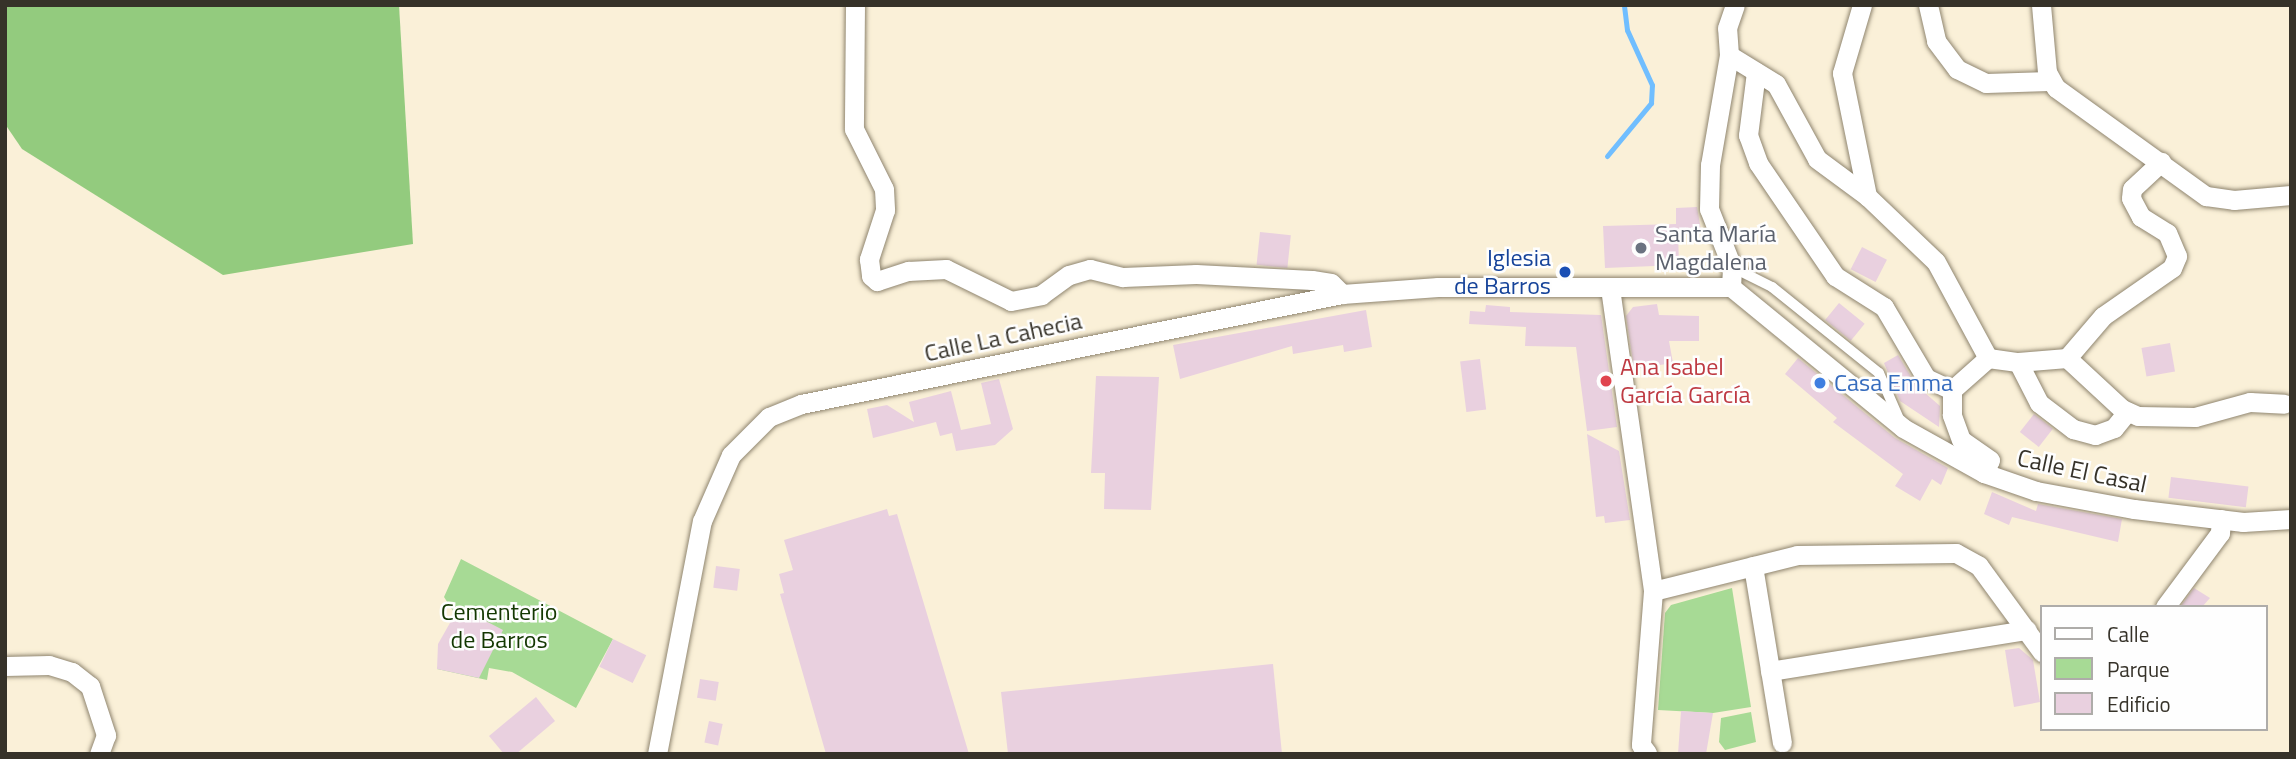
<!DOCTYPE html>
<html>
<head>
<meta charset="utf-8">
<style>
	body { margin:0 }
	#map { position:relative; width:2296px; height:759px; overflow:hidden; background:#faf0d8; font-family:"Titillium Web",sans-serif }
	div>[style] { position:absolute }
	.green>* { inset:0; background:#a7da95 }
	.forest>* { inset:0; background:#93cb7e }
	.stream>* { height:5px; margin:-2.5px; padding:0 2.5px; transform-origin:2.5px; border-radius:2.5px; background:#70beff }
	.building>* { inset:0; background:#e9d0df; transform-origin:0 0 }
	.roads { filter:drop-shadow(0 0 2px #8f856f) drop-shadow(0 0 2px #8f856f) }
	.lane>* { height:10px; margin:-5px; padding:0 5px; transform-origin:5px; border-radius:5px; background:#fff }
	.street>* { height:19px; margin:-9.5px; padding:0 9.5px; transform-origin:9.5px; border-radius:9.5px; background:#fff }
	.dots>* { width:19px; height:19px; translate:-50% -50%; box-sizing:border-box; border:4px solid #fefefe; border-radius:50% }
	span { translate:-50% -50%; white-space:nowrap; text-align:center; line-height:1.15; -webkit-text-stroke:5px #fefefe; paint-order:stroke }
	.worship-label { font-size:24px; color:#5b616d }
	.left { translate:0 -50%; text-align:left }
	.transit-label { font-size:24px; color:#164399 }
	.right { translate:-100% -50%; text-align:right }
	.street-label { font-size:24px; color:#363229 }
	.health-label { font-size:24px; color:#be3a42 }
	.shop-label { font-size:24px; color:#366cbe }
	.park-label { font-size:24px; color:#133701 }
	.frame { position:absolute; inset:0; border:7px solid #363229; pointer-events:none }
	.legend { position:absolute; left:2040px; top:605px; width:228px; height:126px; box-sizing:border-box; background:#fefefe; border:2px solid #aeaca9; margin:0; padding:9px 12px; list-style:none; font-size:21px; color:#363229 }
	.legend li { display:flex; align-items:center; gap:14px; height:35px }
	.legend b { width:35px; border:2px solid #aeaca9 }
</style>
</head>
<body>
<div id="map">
	<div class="green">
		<div style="clip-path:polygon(461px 559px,613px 639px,576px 708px,512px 672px,489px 668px,487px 680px,437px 669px,455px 614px,444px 597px)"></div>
		<div style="clip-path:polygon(1732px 588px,1751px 707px,1713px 713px,1658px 710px,1665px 613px,1671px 605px)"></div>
		<div style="clip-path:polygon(1751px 712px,1756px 742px,1725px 750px,1719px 742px,1721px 718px)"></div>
	</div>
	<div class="forest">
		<div style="clip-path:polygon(5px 5px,399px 5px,413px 244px,223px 275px,22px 149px,5px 124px)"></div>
	</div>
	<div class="stream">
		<div style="left:1607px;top:156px;width:69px;rotate:-50.3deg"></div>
		<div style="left:1651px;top:103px;width:18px;rotate:-87deg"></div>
		<div style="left:1652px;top:85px;width:60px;rotate:-114.4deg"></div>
		<div style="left:1627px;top:30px;width:25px;rotate:-97deg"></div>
	</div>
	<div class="building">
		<div style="clip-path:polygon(1697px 207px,1701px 230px,1678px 231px,1679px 265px,1605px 268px,1603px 226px,1676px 224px,1676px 208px)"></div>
		<div style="left:1260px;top:232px;width:31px;height:33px;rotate:6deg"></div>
		<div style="left:1862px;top:247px;width:28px;height:25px;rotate:27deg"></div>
		<div style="left:1839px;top:303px;width:33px;height:22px;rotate:39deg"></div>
		<div style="clip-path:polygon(1657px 304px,1659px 315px,1699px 316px,1699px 341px,1669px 341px,1673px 363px,1634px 369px,1626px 316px,1633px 307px)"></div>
		<div style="clip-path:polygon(1486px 305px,1510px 307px,1510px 312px,1601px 315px,1617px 427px,1587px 431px,1576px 347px,1525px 346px,1526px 327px,1469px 324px,1470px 311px,1485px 312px)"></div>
		<div style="clip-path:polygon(1366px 310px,1372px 347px,1344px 352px,1343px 345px,1293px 354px,1292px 346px,1180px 379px,1173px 345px)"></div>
		<div style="left:2170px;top:343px;width:29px;height:29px;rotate:80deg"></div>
		<div style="clip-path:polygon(1898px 355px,1916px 385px,1940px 406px,1939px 427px,1900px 401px,1884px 363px)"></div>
		<div style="clip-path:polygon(1798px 358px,1895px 438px,1948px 468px,1941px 485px,1932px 479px,1920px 501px,1895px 486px,1903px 474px,1833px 422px,1837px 418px,1785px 374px)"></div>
		<div style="left:1480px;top:359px;width:51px;height:20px;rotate:83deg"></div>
		<div style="clip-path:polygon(1096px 376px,1159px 377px,1151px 510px,1104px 509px,1105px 473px,1091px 473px)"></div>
		<div style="clip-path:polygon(999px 379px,1013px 429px,995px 445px,956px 451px,952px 433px,940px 436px,936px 422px,873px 438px,867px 409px,887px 405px,914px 422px,909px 402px,951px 391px,961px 430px,991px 424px,981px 383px)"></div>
		<div style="left:2034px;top:414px;width:24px;height:23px;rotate:38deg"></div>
		<div style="clip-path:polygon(1587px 434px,1619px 451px,1630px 520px,1605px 523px,1604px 516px,1596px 517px)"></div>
		<div style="left:2171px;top:477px;width:78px;height:21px;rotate:7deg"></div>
		<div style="clip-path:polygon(1992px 492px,2036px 511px,2038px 504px,2122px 519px,2118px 542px,2012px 517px,2009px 525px,1984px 514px)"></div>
		<div style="clip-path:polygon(887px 509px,889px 516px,897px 514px,969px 754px,826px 754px,780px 594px,784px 593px,779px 574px,793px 570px,784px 540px)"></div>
		<div style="left:716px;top:566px;width:24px;height:22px;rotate:7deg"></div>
		<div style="clip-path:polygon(2194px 588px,2210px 598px,2202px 607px,2180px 607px)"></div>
		<div style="clip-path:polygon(459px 607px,503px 630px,479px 678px,437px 669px,438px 644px)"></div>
		<div style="left:613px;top:639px;width:37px;height:31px;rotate:26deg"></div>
		<div style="clip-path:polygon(2019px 648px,2033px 660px,2040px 702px,2014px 707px,2005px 650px)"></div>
		<div style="clip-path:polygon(1273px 664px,1282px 754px,1008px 754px,1001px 692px)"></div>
		<div style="left:700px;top:679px;width:19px;height:19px;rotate:9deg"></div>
		<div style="clip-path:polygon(536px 697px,555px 721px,516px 754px,504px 754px,489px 736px)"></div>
		<div style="clip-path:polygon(1681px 711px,1713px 713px,1706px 754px,1678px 754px)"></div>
		<div style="left:709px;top:721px;width:14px;height:22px;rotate:12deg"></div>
	</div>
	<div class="roads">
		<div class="lane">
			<div style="left:1732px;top:267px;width:45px;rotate:26.6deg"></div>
			<div style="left:1772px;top:287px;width:137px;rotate:38.8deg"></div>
			<div style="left:1879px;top:373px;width:52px;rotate:66.4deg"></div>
		</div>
		<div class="street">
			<div style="left:855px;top:5px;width:124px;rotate:90.5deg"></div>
			<div style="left:854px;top:129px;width:67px;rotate:63.4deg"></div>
			<div style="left:884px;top:189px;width:21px;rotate:87deg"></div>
			<div style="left:885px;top:210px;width:52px;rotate:108.1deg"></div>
			<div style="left:869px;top:259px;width:17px;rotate:83deg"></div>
			<div style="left:871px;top:276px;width:8px;rotate:40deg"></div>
			<div style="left:877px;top:281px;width:33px;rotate:-18deg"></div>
			<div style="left:908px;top:271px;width:38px;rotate:-3deg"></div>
			<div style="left:946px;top:269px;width:72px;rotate:26.2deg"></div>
			<div style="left:1011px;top:301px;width:31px;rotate:-11deg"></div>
			<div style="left:1041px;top:295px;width:34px;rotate:-36deg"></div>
			<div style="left:1069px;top:275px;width:22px;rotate:-16deg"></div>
			<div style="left:1090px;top:269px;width:34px;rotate:14deg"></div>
			<div style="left:1123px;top:277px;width:73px;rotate:-2.4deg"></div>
			<div style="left:1196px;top:274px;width:116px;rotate:3deg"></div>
			<div style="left:1312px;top:280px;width:19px;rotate:9deg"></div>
			<div style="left:1331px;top:283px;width:16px;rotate:45deg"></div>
			<div style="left:1862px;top:5px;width:71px;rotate:106.4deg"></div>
			<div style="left:1842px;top:73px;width:126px;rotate:78.5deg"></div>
			<div style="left:1928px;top:5px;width:37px;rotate:77deg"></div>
			<div style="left:1936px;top:41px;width:35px;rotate:53deg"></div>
			<div style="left:1957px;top:69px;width:32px;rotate:26deg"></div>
			<div style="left:1986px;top:83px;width:63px;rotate:-1.8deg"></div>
			<div style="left:2041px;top:5px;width:67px;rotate:84.9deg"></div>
			<div style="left:2047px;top:72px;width:18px;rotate:61deg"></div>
			<div style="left:2056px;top:88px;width:185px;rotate:35.8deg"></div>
			<div style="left:2206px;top:196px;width:28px;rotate:8deg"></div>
			<div style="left:2234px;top:200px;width:57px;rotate:-5deg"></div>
			<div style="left:1729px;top:55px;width:55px;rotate:31.7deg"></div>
			<div style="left:1776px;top:84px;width:85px;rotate:61.3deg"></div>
			<div style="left:1817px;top:159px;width:62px;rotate:36.5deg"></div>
			<div style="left:1867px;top:196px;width:95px;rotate:43.7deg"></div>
			<div style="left:1936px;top:262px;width:109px;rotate:61.6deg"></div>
			<div style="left:1756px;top:72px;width:64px;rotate:97.2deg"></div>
			<div style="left:1748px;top:135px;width:30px;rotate:70deg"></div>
			<div style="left:1758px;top:163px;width:137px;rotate:55.7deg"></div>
			<div style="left:1835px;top:276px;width:58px;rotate:32.3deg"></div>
			<div style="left:1884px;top:307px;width:82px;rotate:59.4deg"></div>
			<div style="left:1926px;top:378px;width:29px;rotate:25deg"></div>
			<div style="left:1731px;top:287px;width:20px;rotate:-87deg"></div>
			<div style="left:1732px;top:267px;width:62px;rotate:-111.6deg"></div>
			<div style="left:1709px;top:209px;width:44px;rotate:-88.7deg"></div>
			<div style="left:1710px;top:165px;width:112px;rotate:-80.2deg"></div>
			<div style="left:1729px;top:55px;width:27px;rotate:-94deg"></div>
			<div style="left:1727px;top:28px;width:24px;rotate:-71deg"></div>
			<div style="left:1610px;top:288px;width:306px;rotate:81.9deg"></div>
			<div style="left:1653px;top:591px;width:154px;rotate:94.5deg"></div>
			<div style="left:1641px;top:745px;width:10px;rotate:53deg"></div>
			<div style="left:2067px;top:358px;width:75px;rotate:42.8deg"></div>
			<div style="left:2122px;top:409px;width:17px;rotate:24deg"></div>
			<div style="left:2138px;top:416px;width:57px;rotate:1deg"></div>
			<div style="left:2195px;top:417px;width:57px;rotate:-15.3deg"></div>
			<div style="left:2250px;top:402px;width:34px;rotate:3deg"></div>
			<div style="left:2018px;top:362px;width:46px;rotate:62.9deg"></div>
			<div style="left:2039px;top:403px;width:43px;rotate:37.4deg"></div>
			<div style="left:2073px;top:429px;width:23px;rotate:15deg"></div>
			<div style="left:2095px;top:435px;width:20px;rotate:-20deg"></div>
			<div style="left:2114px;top:428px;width:21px;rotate:-51deg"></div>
			<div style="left:1984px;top:473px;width:14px;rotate:-65deg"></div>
			<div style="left:1990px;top:460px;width:35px;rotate:-145deg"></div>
			<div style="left:1961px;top:440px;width:27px;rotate:-110deg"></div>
			<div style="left:1952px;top:415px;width:25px;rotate:-90deg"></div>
			<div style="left:1952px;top:390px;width:48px;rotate:-41.6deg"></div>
			<div style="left:1988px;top:358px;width:30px;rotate:8deg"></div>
			<div style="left:2018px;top:362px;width:49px;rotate:-4.7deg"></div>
			<div style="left:2067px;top:358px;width:55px;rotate:-49.4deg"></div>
			<div style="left:2103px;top:316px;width:84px;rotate:-34.8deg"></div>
			<div style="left:2172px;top:268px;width:13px;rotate:-67deg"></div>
			<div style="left:2177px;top:256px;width:25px;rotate:-113deg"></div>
			<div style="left:2167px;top:233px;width:31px;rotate:-148deg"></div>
			<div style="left:2141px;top:217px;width:21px;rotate:-118deg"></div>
			<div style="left:2131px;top:198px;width:9px;rotate:-84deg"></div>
			<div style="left:2132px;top:189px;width:40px;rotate:-43deg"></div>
			<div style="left:1753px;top:566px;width:179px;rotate:80.7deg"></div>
			<div style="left:1653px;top:591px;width:148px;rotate:-14deg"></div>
			<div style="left:1797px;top:555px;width:159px;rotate:-0.7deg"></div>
			<div style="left:1956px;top:553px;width:26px;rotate:29deg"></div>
			<div style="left:1979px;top:566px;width:107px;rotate:53.8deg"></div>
			<div style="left:2165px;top:607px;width:92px;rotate:-53.4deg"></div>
			<div style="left:2220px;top:533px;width:14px;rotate:-86deg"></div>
			<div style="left:5px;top:666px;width:44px;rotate:-1.3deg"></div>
			<div style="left:49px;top:665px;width:24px;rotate:17deg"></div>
			<div style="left:72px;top:672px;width:23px;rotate:38deg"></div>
			<div style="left:90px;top:686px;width:52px;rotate:71.9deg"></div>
			<div style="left:106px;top:735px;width:20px;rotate:110deg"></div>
			<div style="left:1770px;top:671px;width:260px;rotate:-9.1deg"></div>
			<div style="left:657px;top:754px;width:237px;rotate:-79.1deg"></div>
			<div style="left:702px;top:521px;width:72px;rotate:-66.3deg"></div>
			<div style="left:731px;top:455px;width:54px;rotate:-45deg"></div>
			<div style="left:769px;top:417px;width:35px;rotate:-22deg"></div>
			<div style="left:801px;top:404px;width:552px;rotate:-11.49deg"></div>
			<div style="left:1342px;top:294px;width:96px;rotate:-4.2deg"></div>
			<div style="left:1438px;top:287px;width:293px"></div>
			<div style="left:1731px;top:287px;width:222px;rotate:39.3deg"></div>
			<div style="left:1903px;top:428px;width:93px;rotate:29.1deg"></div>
			<div style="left:1984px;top:473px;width:55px;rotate:19.1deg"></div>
			<div style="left:2036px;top:491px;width:100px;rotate:10.4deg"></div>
			<div style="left:2134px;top:509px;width:110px;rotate:6.8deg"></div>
			<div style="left:2243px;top:522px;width:48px;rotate:-3.6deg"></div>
		</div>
	</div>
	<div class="dots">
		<div style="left:1641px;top:248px;background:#6b7280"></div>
		<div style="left:1565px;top:272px;background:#1a4fb4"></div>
		<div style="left:1606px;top:381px;background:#e0444e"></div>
		<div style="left:1820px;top:383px;background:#3f7fe0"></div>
	</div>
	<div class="worship-label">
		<span class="left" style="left:1655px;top:248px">Santa María<br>Magdalena</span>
	</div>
	<div class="transit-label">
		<span class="right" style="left:1551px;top:272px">Iglesia<br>de Barros</span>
	</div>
	<div class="street-label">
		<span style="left:1003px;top:337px;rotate:-12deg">Calle La Cahecia</span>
		<span style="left:2082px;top:471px;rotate:12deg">Calle El Casal</span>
	</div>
	<div class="health-label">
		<span class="left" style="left:1620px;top:381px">Ana Isabel<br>García García</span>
	</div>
	<div class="shop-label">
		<span class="left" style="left:1834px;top:383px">Casa Emma</span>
	</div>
	<div class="park-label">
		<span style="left:499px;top:626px">Cementerio<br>de Barros</span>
	</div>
	<div class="frame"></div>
	<ul class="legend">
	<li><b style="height:9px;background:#fff"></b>Calle</li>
	<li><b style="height:19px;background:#a7da95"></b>Parque</li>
	<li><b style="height:19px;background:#e9d0df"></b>Edificio</li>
	</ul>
</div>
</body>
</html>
